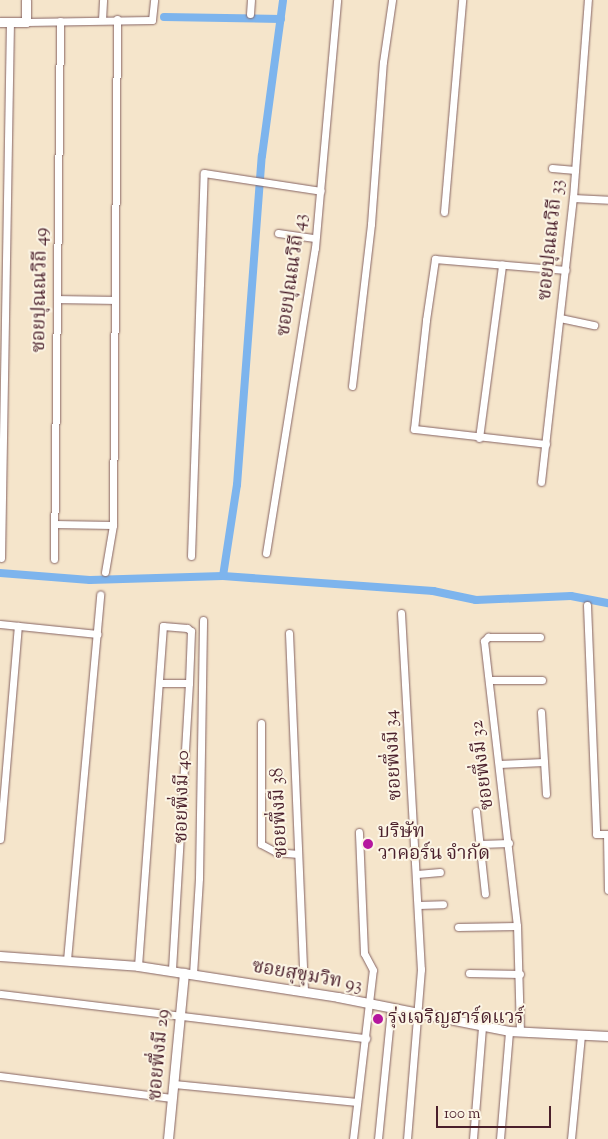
<!DOCTYPE html>
<html>
<head>
<meta charset="utf-8">
<style>
	body { margin:0 }
	#map { position:relative; width:608px; height:1139px; overflow:hidden; background:#f5e5cb; font-family:"Sorts Mill Goudy","Noto Serif Thai",serif }
	div>[style] { position:absolute }
	.canal>* { height:8px; margin:-4px; padding:0 4px; transform-origin:4px; border-radius:4px; background:#7db4ed }
	.roads { filter:drop-shadow(0 0 1px #866463) drop-shadow(0 0 1px #866463) }
	.minor>* { height:7px; margin:-3.5px; padding:0 3.5px; transform-origin:3.5px; border-radius:3.5px; background:#fff }
	.tertiary>* { height:9px; margin:-4.5px; padding:0 4.5px; transform-origin:4.5px; border-radius:4.5px; background:#fff }
	.dots>* { width:14px; height:14px; translate:-50% -50%; box-sizing:border-box; border:2px solid #fcf5e5; border-radius:50% }
	span { translate:-50% -50%; white-space:nowrap; text-align:center; line-height:1.15; -webkit-text-stroke:4px #fcf5e5; paint-order:stroke }
	.street-label { font-size:19px; color:#4a1f2b }
	.poi-label { font-size:19px; color:#4a1f2b }
	.left { translate:0 -50%; text-align:left }
	.scale { position:absolute; left:436px; top:1106px; width:115px; height:22px; box-sizing:border-box; border:2px solid #4a1f2b; border-top:0; padding-left:6px; font-size:15px; line-height:18px; white-space:nowrap; color:#4a1f2b; -webkit-text-stroke:4px #fcf5e5; paint-order:stroke }
</style>
</head>
<body>
<div id="map">
	<div class="canal">
		<div style="left:164px;top:17px;width:117px;rotate:1deg"></div>
		<div style="left:0;top:573px;width:90px;rotate:4.4deg"></div>
		<div style="left:90px;top:580px;width:133px;rotate:-1.7deg"></div>
		<div style="left:223px;top:576px;width:211px;rotate:4.1deg"></div>
		<div style="left:433px;top:591px;width:44px;rotate:11.8deg"></div>
		<div style="left:476px;top:600px;width:95px;rotate:-2.4deg"></div>
		<div style="left:571px;top:596px;width:38px;rotate:11deg"></div>
		<div style="left:223px;top:576px;width:92px;rotate:-81.3deg"></div>
		<div style="left:237px;top:485px;width:330px;rotate:-85.7deg"></div>
		<div style="left:262px;top:156px;width:157px;rotate:-82.3deg"></div>
	</div>
	<div class="roads">
		<div class="minor">
			<div style="left:250px;top:14px;width:14px;rotate:-86deg"></div>
			<div style="left:102px;top:20px;width:20px;rotate:-87deg"></div>
			<div style="left:26px;top:22px;width:126px;rotate:-0.9deg"></div>
			<div style="left:152px;top:20px;width:20px;rotate:-84deg"></div>
			<div style="left:552px;top:168px;width:23px;rotate:5deg"></div>
			<div style="left:573px;top:198px;width:35px;rotate:3deg"></div>
			<div style="left:444px;top:212px;width:213px;rotate:-85.1deg"></div>
			<div style="left:278px;top:233px;width:37px;rotate:8deg"></div>
			<div style="left:57px;top:299px;width:57px;rotate:1deg"></div>
			<div style="left:560px;top:318px;width:35px;rotate:12deg"></div>
			<div style="left:352px;top:386px;width:163px;rotate:-83.3deg"></div>
			<div style="left:371px;top:224px;width:162px;rotate:-85.8deg"></div>
			<div style="left:383px;top:62px;width:63px;rotate:-81.7deg"></div>
			<div style="left:479px;top:438px;width:175px;rotate:-82.4deg"></div>
			<div style="left:546px;top:444px;width:133px;rotate:-173.5deg"></div>
			<div style="left:414px;top:429px;width:110px;rotate:-83.7deg"></div>
			<div style="left:426px;top:320px;width:62px;rotate:-81.6deg"></div>
			<div style="left:435px;top:259px;width:131px;rotate:4.8deg"></div>
			<div style="left:541px;top:482px;width:286px;rotate:-83.6deg"></div>
			<div style="left:573px;top:198px;width:199px;rotate:-85.7deg"></div>
			<div style="left:54px;top:524px;width:59px;rotate:1deg"></div>
			<div style="left:266px;top:553px;width:309px;rotate:-80.9deg"></div>
			<div style="left:315px;top:248px;width:249px;rotate:-84.9deg"></div>
			<div style="left:191px;top:556px;width:383px;rotate:-88.1deg"></div>
			<div style="left:204px;top:173px;width:118px;rotate:8.7deg"></div>
			<div style="left:1px;top:558px;width:536px;rotate:-89.04deg"></div>
			<div style="left:54px;top:559px;width:538px;rotate:-89.36deg"></div>
			<div style="left:105px;top:572px;width:48px;rotate:-80.3deg"></div>
			<div style="left:113px;top:525px;width:506px;rotate:-89.55deg"></div>
			<div style="left:587px;top:605px;width:229px;rotate:87.7deg"></div>
			<div style="left:596px;top:834px;width:12px"></div>
			<div style="left:401px;top:613px;width:357px;rotate:86.8deg"></div>
			<div style="left:421px;top:969px;width:171px;rotate:94.7deg"></div>
			<div style="left:0;top:624px;width:98px;rotate:5.9deg"></div>
			<div style="left:289px;top:633px;width:359px;rotate:87.6deg"></div>
			<div style="left:489px;top:680px;width:53px"></div>
			<div style="left:159px;top:683px;width:30px"></div>
			<div style="left:189px;top:683px;width:289px;rotate:93.4deg"></div>
			<div style="left:541px;top:712px;width:82px;rotate:86.5deg"></div>
			<div style="left:261px;top:723px;width:121px;rotate:90deg"></div>
			<div style="left:261px;top:844px;width:17px;rotate:28deg"></div>
			<div style="left:276px;top:852px;width:22px;rotate:5deg"></div>
			<div style="left:499px;top:764px;width:45px;rotate:-2.5deg"></div>
			<div style="left:476px;top:811px;width:83px;rotate:83.8deg"></div>
			<div style="left:607px;top:834px;width:56px;rotate:89deg"></div>
			<div style="left:0;top:839px;width:214px;rotate:-85.2deg"></div>
			<div style="left:480px;top:844px;width:29px;rotate:-2deg"></div>
			<div style="left:417px;top:874px;width:23px;rotate:-5deg"></div>
			<div style="left:418px;top:905px;width:25px;rotate:-2deg"></div>
			<div style="left:458px;top:927px;width:59px;rotate:-1deg"></div>
			<div style="left:67px;top:960px;width:367px;rotate:-84.8deg"></div>
			<div style="left:138px;top:966px;width:341px;rotate:-85.8deg"></div>
			<div style="left:163px;top:626px;width:24px;rotate:5deg"></div>
			<div style="left:187px;top:628px;width:5px;rotate:37deg"></div>
			<div style="left:191px;top:631px;width:52px;rotate:92.2deg"></div>
			<div style="left:469px;top:973px;width:51px;rotate:1.1deg"></div>
			<div style="left:193px;top:974px;width:96px;rotate:-86.4deg"></div>
			<div style="left:199px;top:878px;width:258px;rotate:-89.1deg"></div>
			<div style="left:0;top:994px;width:369px;rotate:6.9deg"></div>
			<div style="left:520px;top:1032px;width:106px;rotate:-91.6deg"></div>
			<div style="left:517px;top:926px;width:287px;rotate:-96.6deg"></div>
			<div style="left:484px;top:641px;width:6px;rotate:-45deg"></div>
			<div style="left:488px;top:637px;width:52px"></div>
			<div style="left:0;top:1076px;width:173px;rotate:7.3deg"></div>
			<div style="left:174px;top:1084px;width:184px;rotate:5.6deg"></div>
			<div style="left:353px;top:1139px;width:170px;rotate:-83.3deg"></div>
			<div style="left:373px;top:970px;width:19px;rotate:-118deg"></div>
			<div style="left:364px;top:953px;width:121px;rotate:-92.4deg"></div>
			<div style="left:378px;top:1139px;width:131px;rotate:-84.3deg"></div>
			<div style="left:473px;top:1139px;width:112px;rotate:-85.4deg"></div>
			<div style="left:500px;top:1139px;width:108px;rotate:-85.2deg"></div>
			<div style="left:571px;top:1139px;width:103px;rotate:-84.5deg"></div>
		</div>
		<div class="tertiary">
			<div style="left:0;top:22px;width:26px"></div>
			<div style="left:26px;top:22px;width:22px;rotate:-90deg"></div>
			<div style="left:0;top:956px;width:138px;rotate:4.1deg"></div>
			<div style="left:138px;top:966px;width:202px;rotate:8.8deg"></div>
			<div style="left:338px;top:997px;width:174px;rotate:11.2deg"></div>
			<div style="left:509px;top:1031px;width:99px;rotate:2.9deg"></div>
			<div style="left:168px;top:1139px;width:167px;rotate:-84.5deg"></div>
		</div>
	</div>
	<div class="dots">
		<div style="left:368px;top:844px;background:#b5179e"></div>
		<div style="left:378px;top:1019px;background:#b5179e"></div>
	</div>
	<div class="street-label">
		<span style="left:552px;top:240px;rotate:-84deg">ซอยปุณณวิถี 33</span>
		<span style="left:293px;top:275px;rotate:-82deg">ซอยปุณณวิถี 43</span>
		<span style="left:41px;top:290px;rotate:-89deg">ซอยปุณณวิถี 49</span>
		<span style="left:394px;top:755px;rotate:-93deg">ซอยพึ่งมี 34</span>
		<span style="left:483px;top:765px;rotate:-97deg">ซอยพึ่งมี 32</span>
		<span style="left:183px;top:797px;rotate:-89deg">ซอยพึ่งมี 40</span>
		<span style="left:280px;top:813px;rotate:-93deg">ซอยพึ่งมี 38</span>
		<span style="left:307px;top:977px;rotate:10deg">ซอยสุขุมวิท 93</span>
		<span style="left:160px;top:1055px;rotate:-85deg">ซอยพึ่งมี 29</span>
	</div>
	<div class="poi-label">
		<span class="left" style="left:378px;top:844px">บริษัท<br>วาคอร์น จำกัด</span>
		<span class="left" style="left:388px;top:1019px">รุ่งเจริญฮาร์ดแวร์</span>
	</div>
	<div class="scale">100 m</div>
</div>
</body>
</html>
